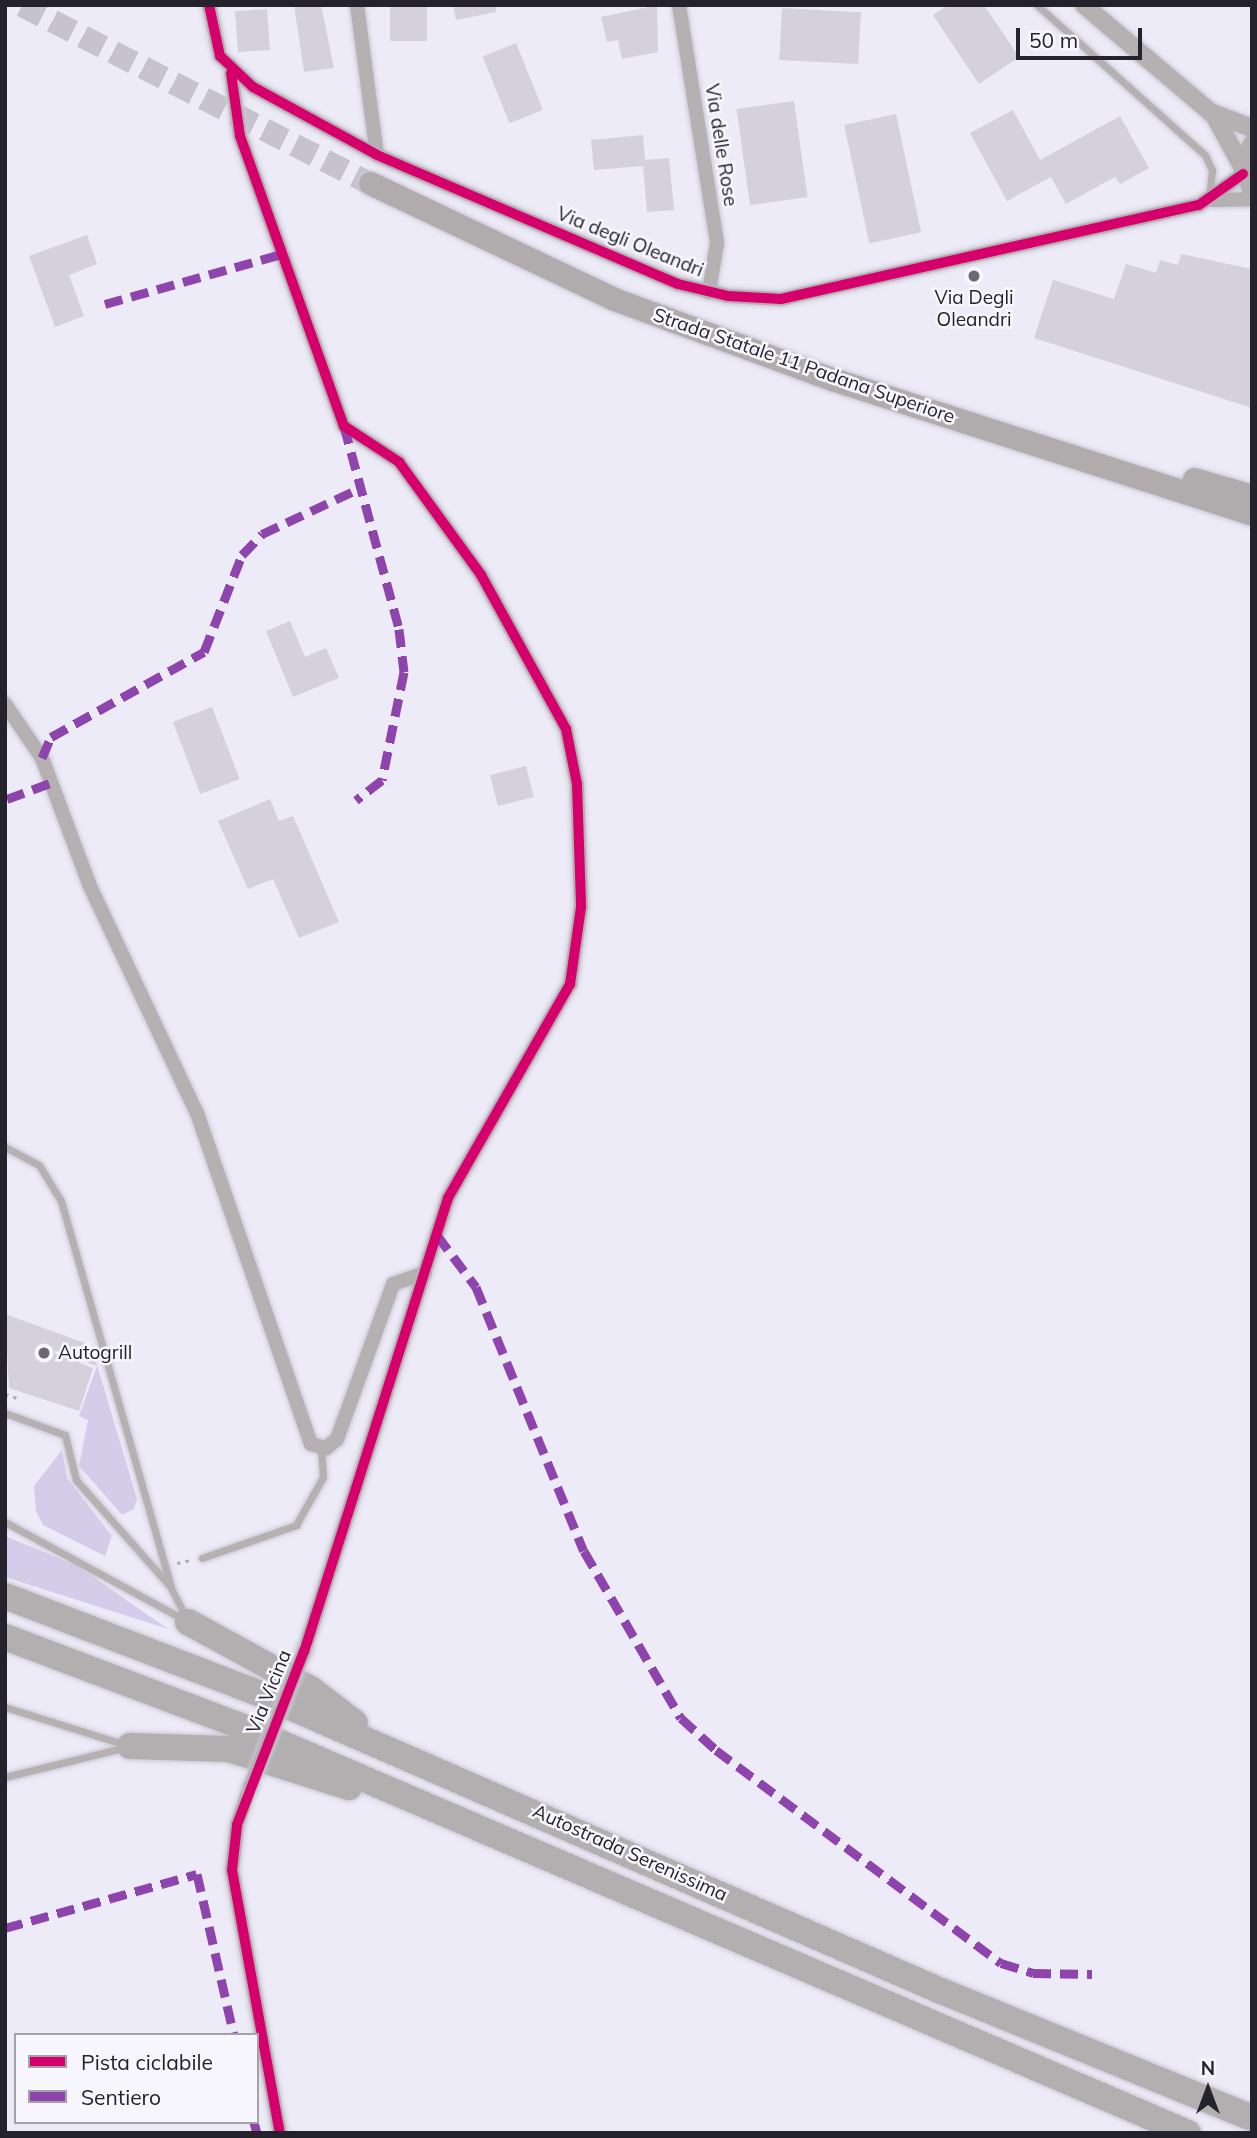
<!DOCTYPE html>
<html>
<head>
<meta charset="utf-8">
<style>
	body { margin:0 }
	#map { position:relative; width:1257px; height:2138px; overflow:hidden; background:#eeebf8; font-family:Mulish,sans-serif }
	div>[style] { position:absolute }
	.green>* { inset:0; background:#d4cdea }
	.building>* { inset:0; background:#d4d1dd; transform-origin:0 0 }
	.trunk-tunnel>* { height:23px; margin-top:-11.5px; transform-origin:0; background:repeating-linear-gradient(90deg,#c6c3cf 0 23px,transparent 0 34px) }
	.path>* { height:2.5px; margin-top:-1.25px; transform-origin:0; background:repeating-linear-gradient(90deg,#b2afb2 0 3.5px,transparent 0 8.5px) }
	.roads { filter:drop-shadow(0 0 2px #cac8d3) drop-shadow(0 0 2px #cac8d3) }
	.service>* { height:7px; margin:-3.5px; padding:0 3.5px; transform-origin:3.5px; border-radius:3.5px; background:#b5b0b2 }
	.minor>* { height:14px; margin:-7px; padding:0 7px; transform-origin:7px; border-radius:7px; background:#b5b0b2 }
	.tertiary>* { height:18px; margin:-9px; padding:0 9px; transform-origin:9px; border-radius:9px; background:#b5b0b2 }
	.trunk>* { height:23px; margin:-11.5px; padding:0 11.5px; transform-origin:11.5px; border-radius:11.5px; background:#b0acae }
	.motorway>* { height:26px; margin:-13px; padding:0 13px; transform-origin:13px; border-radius:13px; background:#b2afb1 }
	.bridges { filter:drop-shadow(0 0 2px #cac8d3) drop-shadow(0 0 2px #cac8d3) }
	.minor-bridge>* { height:14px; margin:-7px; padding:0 7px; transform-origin:7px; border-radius:7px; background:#b5b0b2 }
	.quiet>* { height:9px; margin-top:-4.5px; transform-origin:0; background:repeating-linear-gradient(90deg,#8e44ad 0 18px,transparent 0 27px) }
	.cycleway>* { height:10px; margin:-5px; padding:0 5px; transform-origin:5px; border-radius:5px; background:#d6006c }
	.dots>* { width:19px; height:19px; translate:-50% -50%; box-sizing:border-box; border:4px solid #f7f6fc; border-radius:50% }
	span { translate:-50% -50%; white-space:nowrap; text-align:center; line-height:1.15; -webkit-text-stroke:5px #f7f6fc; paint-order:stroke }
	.street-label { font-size:19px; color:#24222d }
	.poi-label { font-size:19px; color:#24222d }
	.left { translate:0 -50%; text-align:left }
	.frame { position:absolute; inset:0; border:7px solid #24222d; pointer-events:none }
	.legend { position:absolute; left:14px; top:2033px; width:245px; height:91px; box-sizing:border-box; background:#f7f6fc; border:2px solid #a3a1a9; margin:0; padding:9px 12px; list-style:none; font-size:21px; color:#24222d }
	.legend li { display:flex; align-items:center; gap:14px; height:35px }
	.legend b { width:35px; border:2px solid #a3a1a9 }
	.north { position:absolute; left:1173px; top:2054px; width:70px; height:70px; -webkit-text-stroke:5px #f7f6fc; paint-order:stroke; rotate:0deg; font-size:19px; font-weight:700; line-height:28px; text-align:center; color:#24222d }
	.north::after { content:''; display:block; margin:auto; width:24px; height:32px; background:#24222d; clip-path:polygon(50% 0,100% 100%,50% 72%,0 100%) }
	.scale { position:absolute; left:1016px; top:28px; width:126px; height:32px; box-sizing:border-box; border:4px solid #24222d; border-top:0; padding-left:9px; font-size:21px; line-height:24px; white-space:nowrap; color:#24222d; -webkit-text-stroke:5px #f7f6fc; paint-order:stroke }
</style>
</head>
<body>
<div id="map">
	<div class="green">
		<div style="clip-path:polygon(92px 1348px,137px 1499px,134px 1509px,122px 1515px,79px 1466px,88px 1420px,79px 1416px,97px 1366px,88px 1363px)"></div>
		<div style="clip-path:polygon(62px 1450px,67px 1478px,112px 1536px,105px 1556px,43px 1525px,36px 1511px,34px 1486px)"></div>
		<div style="clip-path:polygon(5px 1536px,78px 1566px,168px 1629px,5px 1577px)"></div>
	</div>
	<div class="building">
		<div style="clip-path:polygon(294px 5px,321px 5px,334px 68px,304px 72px)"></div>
		<div style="left:390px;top:5px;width:37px;height:36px"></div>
		<div style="clip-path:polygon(453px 5px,496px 5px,496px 12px,456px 20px)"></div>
		<div style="clip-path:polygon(657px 5px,658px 52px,622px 59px,618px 40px,607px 42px,601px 17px)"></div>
		<div style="clip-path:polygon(948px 5px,984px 5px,1019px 57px,979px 84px,933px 15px)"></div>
		<div style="left:782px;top:8px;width:79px;height:52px;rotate:3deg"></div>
		<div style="left:267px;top:9px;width:41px;height:32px;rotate:86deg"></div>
		<div style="left:516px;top:43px;width:72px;height:36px;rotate:68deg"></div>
		<div style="left:794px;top:101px;width:97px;height:58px;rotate:82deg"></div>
		<div style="clip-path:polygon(1013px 110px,1040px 160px,1120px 116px,1149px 168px,1120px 184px,1115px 177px,1066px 204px,1051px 177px,1007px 201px,970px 133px)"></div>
		<div style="left:896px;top:114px;width:121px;height:53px;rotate:78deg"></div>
		<div style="clip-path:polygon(643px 135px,645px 160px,669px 158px,674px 210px,647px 212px,643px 166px,594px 170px,591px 140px)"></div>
		<div style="clip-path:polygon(87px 235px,97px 264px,69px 275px,84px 316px,55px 327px,29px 256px)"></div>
		<div style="clip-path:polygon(1181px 254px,1252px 269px,1252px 408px,1034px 338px,1053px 280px,1114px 299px,1126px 264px,1156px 273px,1160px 260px,1178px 265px)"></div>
		<div style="clip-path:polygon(290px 621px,305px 657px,326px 648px,339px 678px,293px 697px,266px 631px)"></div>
		<div style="left:212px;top:707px;width:77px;height:42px;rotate:69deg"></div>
		<div style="left:526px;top:766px;width:32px;height:37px;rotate:76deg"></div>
		<div style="clip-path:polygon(270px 799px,279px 821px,293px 816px,339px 922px,299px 938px,273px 879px,248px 889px,218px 821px)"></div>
		<div style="clip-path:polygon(5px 1314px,85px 1343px,79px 1363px,93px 1368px,79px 1411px,9px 1388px)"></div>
	</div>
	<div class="trunk-tunnel">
		<div style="left:22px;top:5px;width:391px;rotate:27.1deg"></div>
	</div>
	<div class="path">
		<div style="left:5px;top:1394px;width:13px;rotate:18deg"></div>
		<div style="left:177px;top:1563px;width:14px;rotate:-12deg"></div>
	</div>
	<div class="roads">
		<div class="service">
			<div style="left:1037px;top:5px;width:225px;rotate:41.8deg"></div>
			<div style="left:1205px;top:155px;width:17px;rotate:65deg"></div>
			<div style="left:1212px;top:170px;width:27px;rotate:96deg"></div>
			<div style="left:5px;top:1147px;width:38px;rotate:28deg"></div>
			<div style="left:39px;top:1165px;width:42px;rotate:58.6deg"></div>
			<div style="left:61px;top:1201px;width:402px;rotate:74.1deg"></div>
			<div style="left:171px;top:1588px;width:34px;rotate:63deg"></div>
			<div style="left:5px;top:1413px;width:64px;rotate:20.1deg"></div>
			<div style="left:65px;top:1435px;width:46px;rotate:76.3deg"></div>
			<div style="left:76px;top:1480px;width:140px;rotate:48.5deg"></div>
			<div style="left:5px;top:1522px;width:205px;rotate:28.6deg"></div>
			<div style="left:202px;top:1558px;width:100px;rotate:-19.3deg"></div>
			<div style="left:296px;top:1525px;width:55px;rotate:-60.6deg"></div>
			<div style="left:323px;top:1477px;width:30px;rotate:-94deg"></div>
			<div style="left:5px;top:1707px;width:127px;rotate:17.4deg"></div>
			<div style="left:5px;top:1777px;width:126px;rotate:-13.8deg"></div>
		</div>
		<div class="minor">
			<div style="left:209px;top:5px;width:52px;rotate:77.8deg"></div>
			<div style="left:220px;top:56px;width:45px;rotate:43.2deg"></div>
			<div style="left:253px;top:87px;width:141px;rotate:28.7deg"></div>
			<div style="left:377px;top:155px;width:327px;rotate:23.2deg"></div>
			<div style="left:678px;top:284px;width:51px;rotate:13.5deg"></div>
			<div style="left:728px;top:296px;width:53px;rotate:3.2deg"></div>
			<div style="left:781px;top:299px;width:428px;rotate:-12.7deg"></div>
			<div style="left:1199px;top:205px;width:54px;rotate:-35.2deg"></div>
			<div style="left:357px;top:5px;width:151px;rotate:82.4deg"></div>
			<div style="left:679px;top:5px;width:241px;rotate:80.9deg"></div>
			<div style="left:717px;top:243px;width:50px;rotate:99.3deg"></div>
			<div style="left:231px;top:73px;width:64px;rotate:81.9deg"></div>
			<div style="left:240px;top:136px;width:308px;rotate:70.3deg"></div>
			<div style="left:344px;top:426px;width:66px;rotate:33.2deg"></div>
			<div style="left:399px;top:462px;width:140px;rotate:54deg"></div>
			<div style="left:481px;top:575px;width:176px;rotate:61.1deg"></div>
			<div style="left:566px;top:729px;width:56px;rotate:78.7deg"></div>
			<div style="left:577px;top:784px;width:123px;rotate:88.1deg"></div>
			<div style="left:581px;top:907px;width:78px;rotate:98.1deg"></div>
			<div style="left:570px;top:984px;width:246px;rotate:119.7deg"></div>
			<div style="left:448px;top:1198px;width:475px;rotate:107.6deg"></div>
			<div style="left:1213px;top:200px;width:39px;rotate:-1deg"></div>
			<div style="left:5px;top:704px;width:65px;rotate:55.6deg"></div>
			<div style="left:42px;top:758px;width:134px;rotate:69.5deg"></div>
			<div style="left:89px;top:884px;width:253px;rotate:64.8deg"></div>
			<div style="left:197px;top:1113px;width:350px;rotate:71deg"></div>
			<div style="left:311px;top:1444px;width:16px;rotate:15deg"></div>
			<div style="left:326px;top:1448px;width:14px;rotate:-39deg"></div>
			<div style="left:337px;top:1439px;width:165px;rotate:-70.1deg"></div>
			<div style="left:393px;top:1284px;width:34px;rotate:-19deg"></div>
			<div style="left:250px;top:1787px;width:40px;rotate:108.9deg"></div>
			<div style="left:237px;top:1825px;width:45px;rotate:96.3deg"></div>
			<div style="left:232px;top:1870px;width:267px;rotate:79.7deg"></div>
		</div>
		<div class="tertiary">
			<div style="left:1084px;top:5px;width:165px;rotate:40.3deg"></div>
			<div style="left:1210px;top:112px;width:45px;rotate:20.9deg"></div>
			<div style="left:1215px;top:117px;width:56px;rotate:61.1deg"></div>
			<div style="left:1252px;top:144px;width:24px;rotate:114deg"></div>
			<div style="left:1242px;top:166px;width:27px;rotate:68deg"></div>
		</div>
		<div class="trunk">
			<div style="left:370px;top:183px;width:270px;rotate:25.4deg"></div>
			<div style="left:614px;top:299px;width:232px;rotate:20.2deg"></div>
			<div style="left:832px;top:379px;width:441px;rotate:17.8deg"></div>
			<div style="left:1194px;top:479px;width:60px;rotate:16.3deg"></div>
		</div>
		<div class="motorway">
			<div style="left:5px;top:1596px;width:279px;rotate:21deg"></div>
			<div style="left:265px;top:1696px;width:738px;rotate:23.58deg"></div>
			<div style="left:941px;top:1991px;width:336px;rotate:22.2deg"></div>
			<div style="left:188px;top:1622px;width:141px;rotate:28.7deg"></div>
			<div style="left:312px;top:1690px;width:54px;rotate:37.5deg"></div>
			<div style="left:5px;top:1637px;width:260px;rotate:20.7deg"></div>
			<div style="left:248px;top:1729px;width:1023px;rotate:23.26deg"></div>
			<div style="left:130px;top:1746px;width:99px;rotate:1.7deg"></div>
			<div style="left:229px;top:1749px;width:126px;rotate:17.6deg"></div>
		</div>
	</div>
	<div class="bridges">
		<div class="minor-bridge">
			<div style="left:250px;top:1787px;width:146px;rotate:-68.3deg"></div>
		</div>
	</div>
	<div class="quiet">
		<div style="left:105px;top:304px;width:184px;rotate:-15.8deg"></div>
		<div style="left:344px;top:426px;width:210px;rotate:74.8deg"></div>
		<div style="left:399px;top:629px;width:43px;rotate:83.4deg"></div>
		<div style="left:404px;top:672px;width:110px;rotate:101.5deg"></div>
		<div style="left:382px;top:780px;width:33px;rotate:142deg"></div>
		<div style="left:42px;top:758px;width:23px;rotate:-67deg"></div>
		<div style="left:51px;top:737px;width:175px;rotate:-29.1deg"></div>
		<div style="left:204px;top:652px;width:104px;rotate:-68.6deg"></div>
		<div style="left:242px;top:555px;width:29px;rotate:-46deg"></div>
		<div style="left:262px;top:534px;width:106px;rotate:-25.1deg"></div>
		<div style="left:7px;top:799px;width:46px;rotate:-20.4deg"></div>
		<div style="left:437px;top:1235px;width:65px;rotate:53.1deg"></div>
		<div style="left:476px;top:1287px;width:285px;rotate:67.8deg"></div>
		<div style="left:584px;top:1551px;width:193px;rotate:59.9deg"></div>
		<div style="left:681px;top:1718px;width:47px;rotate:42.4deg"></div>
		<div style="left:716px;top:1750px;width:356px;rotate:36.8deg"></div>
		<div style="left:1001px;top:1963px;width:34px;rotate:17deg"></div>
		<div style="left:1033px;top:1973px;width:59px;rotate:1deg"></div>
		<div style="left:5px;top:1928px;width:199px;rotate:-15.7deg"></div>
		<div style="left:197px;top:1874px;width:165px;rotate:77.1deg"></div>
		<div style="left:254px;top:2122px;width:11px;rotate:75deg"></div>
	</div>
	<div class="cycleway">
		<div style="left:209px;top:5px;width:52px;rotate:77.8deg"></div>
		<div style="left:220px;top:56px;width:45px;rotate:43.2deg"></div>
		<div style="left:253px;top:87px;width:141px;rotate:28.7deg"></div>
		<div style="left:377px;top:155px;width:327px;rotate:23.2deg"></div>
		<div style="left:678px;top:284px;width:51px;rotate:13.5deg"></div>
		<div style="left:728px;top:296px;width:53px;rotate:3.2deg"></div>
		<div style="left:781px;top:299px;width:428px;rotate:-12.7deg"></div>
		<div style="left:1199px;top:205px;width:54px;rotate:-35.2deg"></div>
		<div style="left:231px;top:73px;width:64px;rotate:81.9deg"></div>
		<div style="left:240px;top:136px;width:308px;rotate:70.3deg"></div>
		<div style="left:344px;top:426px;width:66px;rotate:33.2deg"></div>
		<div style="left:399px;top:462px;width:140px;rotate:54deg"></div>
		<div style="left:481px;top:575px;width:176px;rotate:61.1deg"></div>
		<div style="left:566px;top:729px;width:56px;rotate:78.7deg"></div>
		<div style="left:577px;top:784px;width:123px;rotate:88.1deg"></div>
		<div style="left:581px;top:907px;width:78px;rotate:98.1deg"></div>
		<div style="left:570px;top:984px;width:246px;rotate:119.7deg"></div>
		<div style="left:448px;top:1198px;width:475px;rotate:107.6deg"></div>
		<div style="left:304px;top:1651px;width:186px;rotate:111.1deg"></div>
		<div style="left:237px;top:1825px;width:45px;rotate:96.3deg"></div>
		<div style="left:232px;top:1870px;width:267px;rotate:79.7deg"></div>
	</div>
	<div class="dots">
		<div style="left:974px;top:276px;background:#6b6874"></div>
		<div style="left:44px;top:1353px;background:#6b6874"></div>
	</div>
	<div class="street-label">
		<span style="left:721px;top:145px;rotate:81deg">Via delle Rose</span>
		<span style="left:630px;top:242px;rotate:22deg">Via degli Oleandri</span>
		<span style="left:804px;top:366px;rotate:19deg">Strada Statale 11 Padana Superiore</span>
		<span style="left:269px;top:1692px;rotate:-68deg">Via Vicina</span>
		<span style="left:630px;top:1853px;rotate:24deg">Autostrada Serenissima</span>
	</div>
	<div class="poi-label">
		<span style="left:974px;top:309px">Via Degli<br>Oleandri</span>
		<span class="left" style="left:58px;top:1353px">Autogrill</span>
	</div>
	<div class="frame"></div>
	<ul class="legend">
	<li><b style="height:9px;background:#d6006c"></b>Pista ciclabile</li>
	<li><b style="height:9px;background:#8e44ad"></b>Sentiero</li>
	</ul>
	<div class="north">N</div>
	<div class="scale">50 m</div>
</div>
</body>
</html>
